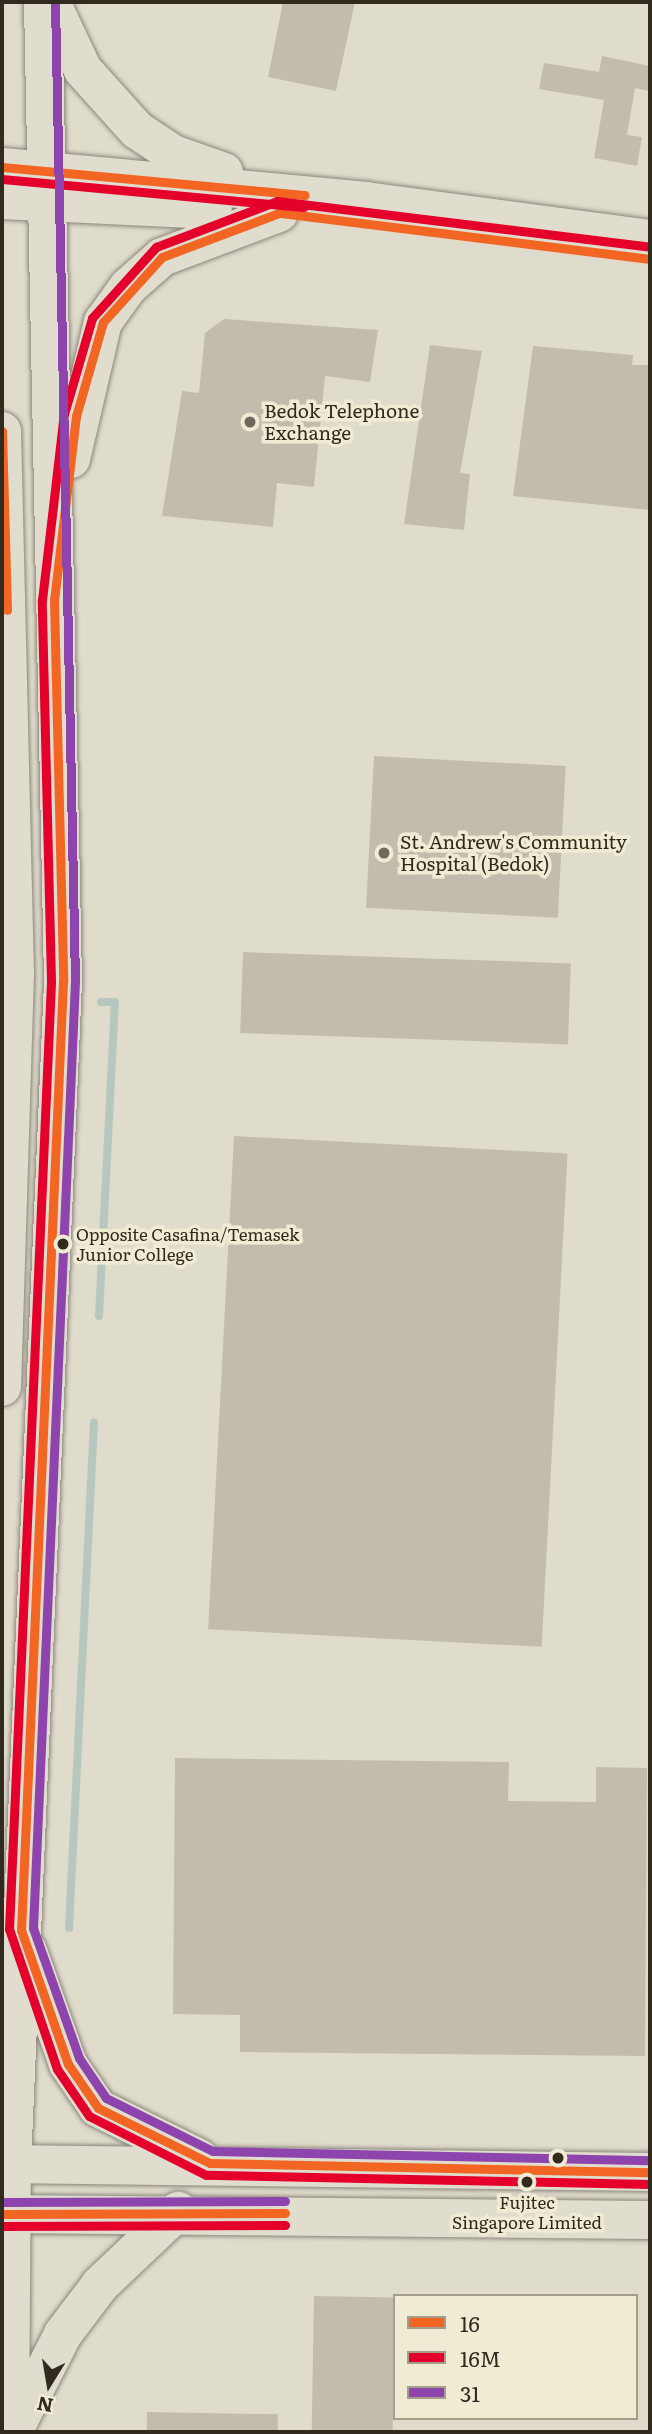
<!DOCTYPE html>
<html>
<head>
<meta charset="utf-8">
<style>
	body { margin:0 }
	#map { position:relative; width:652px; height:2434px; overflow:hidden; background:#e0dccc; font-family:Literata,serif }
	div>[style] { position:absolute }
	.stream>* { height:8px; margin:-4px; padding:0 4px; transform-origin:4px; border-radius:4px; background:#b7c6be }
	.building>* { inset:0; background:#c3bcad; transform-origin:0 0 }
	.roads { filter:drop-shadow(0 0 2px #8b867c) drop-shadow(0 0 2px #8b867c) }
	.major>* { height:38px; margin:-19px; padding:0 19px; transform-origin:19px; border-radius:19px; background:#e0ddcf }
	.bus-1>* { height:9px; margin:-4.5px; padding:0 4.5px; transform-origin:4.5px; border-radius:4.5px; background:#f26522 }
	.bus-2>* { height:9px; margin:-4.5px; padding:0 4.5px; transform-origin:4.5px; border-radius:4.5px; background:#e4002b }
	.bus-3>* { height:9px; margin:-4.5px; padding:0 4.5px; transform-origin:4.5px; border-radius:4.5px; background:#8e44ad }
	.dots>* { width:19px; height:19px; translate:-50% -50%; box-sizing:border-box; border:4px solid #f0ebd3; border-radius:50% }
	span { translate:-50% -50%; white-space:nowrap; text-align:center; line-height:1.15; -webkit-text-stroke:7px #f0ebd3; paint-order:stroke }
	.bus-label { font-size:17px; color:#322a1f }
	.left { translate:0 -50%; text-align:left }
	.poi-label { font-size:19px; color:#322a1f }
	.frame { position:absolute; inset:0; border:4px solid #322a1f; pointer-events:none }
	.legend { position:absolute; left:393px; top:2294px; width:245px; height:126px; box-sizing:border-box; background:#f0ebd3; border:2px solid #a49e8b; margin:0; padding:9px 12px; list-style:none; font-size:21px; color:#322a1f }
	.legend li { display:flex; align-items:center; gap:14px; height:35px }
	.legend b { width:35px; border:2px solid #a49e8b }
	.north { position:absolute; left:14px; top:2350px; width:70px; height:70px; -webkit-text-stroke:5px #f0ebd3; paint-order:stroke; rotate:191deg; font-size:19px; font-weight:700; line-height:28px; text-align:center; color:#322a1f }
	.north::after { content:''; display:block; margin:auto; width:24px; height:32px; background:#322a1f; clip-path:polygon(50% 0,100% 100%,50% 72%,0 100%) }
</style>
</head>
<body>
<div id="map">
	<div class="stream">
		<div style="left:99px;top:1316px;width:314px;rotate:-87.1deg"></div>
		<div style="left:115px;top:1002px;width:14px;rotate:180deg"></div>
		<div style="left:69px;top:1928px;width:506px;rotate:-87.17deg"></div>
	</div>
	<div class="building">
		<div style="clip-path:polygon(283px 2px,355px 2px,336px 91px,268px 77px)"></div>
		<div style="clip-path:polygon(602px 56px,650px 66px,650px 91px,635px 88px,627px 135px,642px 137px,637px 166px,594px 158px,604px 100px,539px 89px,544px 63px,599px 72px)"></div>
		<div style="clip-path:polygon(224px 319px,378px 330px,370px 382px,325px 376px,314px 487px,277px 483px,273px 527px,162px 516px,182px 391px,199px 393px,205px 333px)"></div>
		<div style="clip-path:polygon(430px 345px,482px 351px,460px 473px,470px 474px,464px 530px,404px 524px)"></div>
		<div style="clip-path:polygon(533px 346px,633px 355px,632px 365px,650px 365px,650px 510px,513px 496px)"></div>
		<div style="left:374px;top:756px;width:192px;height:152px;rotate:3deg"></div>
		<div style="left:243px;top:952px;width:328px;height:81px;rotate:2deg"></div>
		<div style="left:234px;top:1136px;width:334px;height:494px;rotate:3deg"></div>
		<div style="clip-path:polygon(175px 1758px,509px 1762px,508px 1801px,596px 1802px,596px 1767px,647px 1768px,645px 2056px,240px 2052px,240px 2015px,173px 2014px)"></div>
		<div style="left:314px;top:2296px;width:81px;height:136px;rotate:1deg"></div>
		<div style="left:147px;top:2412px;width:131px;height:20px;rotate:1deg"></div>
	</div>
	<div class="roads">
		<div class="major">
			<div style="left:51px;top:2px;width:75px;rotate:64.8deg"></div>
			<div style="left:83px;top:70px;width:81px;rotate:48deg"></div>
			<div style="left:137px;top:130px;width:43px;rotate:33.7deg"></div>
			<div style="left:173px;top:154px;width:54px;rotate:19.4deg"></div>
			<div style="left:2px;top:167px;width:366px;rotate:5.3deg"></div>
			<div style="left:366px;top:201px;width:287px;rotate:7.6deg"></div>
			<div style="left:2px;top:200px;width:211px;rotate:2.7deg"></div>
			<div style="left:2px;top:431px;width:543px;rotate:88.63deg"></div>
			<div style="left:15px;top:974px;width:413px;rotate:91.8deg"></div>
			<div style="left:71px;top:459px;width:141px;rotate:-76.9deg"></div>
			<div style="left:103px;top:322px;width:43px;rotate:-54.5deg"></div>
			<div style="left:128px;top:287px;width:45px;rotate:-41.4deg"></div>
			<div style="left:162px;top:257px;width:125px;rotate:-20.6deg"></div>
			<div style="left:28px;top:1951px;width:120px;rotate:70.5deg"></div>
			<div style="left:68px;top:2064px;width:53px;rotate:55.7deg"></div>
			<div style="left:98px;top:2108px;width:113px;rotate:26.3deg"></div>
			<div style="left:2px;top:2164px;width:648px;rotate:0.71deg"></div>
			<div style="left:2px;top:2214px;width:648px;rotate:0.53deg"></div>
			<div style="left:15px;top:2428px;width:106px;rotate:-62.9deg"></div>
			<div style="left:63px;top:2334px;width:61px;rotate:-52.9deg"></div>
			<div style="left:100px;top:2285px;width:108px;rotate:-43.5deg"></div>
			<div style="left:10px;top:2432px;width:268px;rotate:-89.6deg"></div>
			<div style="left:12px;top:2164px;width:1184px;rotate:-87.53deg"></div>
			<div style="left:63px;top:981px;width:979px;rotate:-91.17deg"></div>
		</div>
	</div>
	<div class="bus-1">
		<div style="left:2px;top:167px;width:304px;rotate:5.3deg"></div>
		<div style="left:650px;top:259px;width:374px;rotate:-172.9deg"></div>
		<div style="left:279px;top:213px;width:125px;rotate:159.4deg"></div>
		<div style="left:162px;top:257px;width:88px;rotate:132.2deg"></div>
		<div style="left:103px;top:322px;width:98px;rotate:106deg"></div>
		<div style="left:76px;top:416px;width:186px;rotate:96.8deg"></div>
		<div style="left:54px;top:601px;width:380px;rotate:88.6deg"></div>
		<div style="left:63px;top:981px;width:950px;rotate:92.53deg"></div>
		<div style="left:21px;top:1930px;width:142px;rotate:70.7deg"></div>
		<div style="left:68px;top:2064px;width:53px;rotate:55.7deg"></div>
		<div style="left:98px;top:2108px;width:125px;rotate:26.2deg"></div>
		<div style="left:210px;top:2163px;width:440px;rotate:1.2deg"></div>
		<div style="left:2px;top:431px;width:179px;rotate:88.4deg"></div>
		<div style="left:2px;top:2214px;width:283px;rotate:-0.2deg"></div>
	</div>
	<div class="bus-2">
		<div style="left:2px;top:179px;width:303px;rotate:5.3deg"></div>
		<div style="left:650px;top:2184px;width:444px;rotate:-178.8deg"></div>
		<div style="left:206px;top:2175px;width:131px;rotate:-153.2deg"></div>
		<div style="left:89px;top:2116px;width:57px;rotate:-124.2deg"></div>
		<div style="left:57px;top:2069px;width:148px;rotate:-108.9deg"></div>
		<div style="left:9px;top:1929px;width:949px;rotate:-87.46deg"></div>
		<div style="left:51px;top:981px;width:381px;rotate:-91.4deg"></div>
		<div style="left:42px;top:600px;width:187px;rotate:-83.3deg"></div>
		<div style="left:64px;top:414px;width:100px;rotate:-73.7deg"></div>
		<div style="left:92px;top:318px;width:96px;rotate:-48deg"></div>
		<div style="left:156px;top:247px;width:129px;rotate:-20.8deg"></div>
		<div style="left:277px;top:201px;width:376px;rotate:7deg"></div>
		<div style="left:2px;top:2226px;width:283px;rotate:-0.2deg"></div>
	</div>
	<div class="bus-3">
		<div style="left:55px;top:2px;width:979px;rotate:88.83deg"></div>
		<div style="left:75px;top:981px;width:948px;rotate:92.54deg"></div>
		<div style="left:33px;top:1928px;width:138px;rotate:70.5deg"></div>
		<div style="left:79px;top:2058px;width:48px;rotate:56deg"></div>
		<div style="left:106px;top:2098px;width:119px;rotate:26.4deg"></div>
		<div style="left:213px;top:2151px;width:437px;rotate:1.2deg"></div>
		<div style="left:2px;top:2202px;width:283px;rotate:-0.2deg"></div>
	</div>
	<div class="dots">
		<div style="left:250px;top:422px;background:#6f685c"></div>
		<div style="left:384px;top:853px;background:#6f685c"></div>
		<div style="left:63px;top:1244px;background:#322a1f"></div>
		<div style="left:558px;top:2158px;background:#322a1f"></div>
		<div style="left:527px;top:2182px;background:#322a1f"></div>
	</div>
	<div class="bus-label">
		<span class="left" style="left:76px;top:1244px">Opposite Casafina/Temasek<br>Junior College</span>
		<span style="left:527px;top:2212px">Fujitec<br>Singapore Limited</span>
	</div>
	<div class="poi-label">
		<span class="left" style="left:264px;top:422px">Bedok Telephone<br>Exchange</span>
		<span class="left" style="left:400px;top:853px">St. Andrew's Community<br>Hospital (Bedok)</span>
	</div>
	<div class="frame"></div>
	<ul class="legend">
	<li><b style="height:9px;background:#f26522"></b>16</li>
	<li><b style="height:9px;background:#e4002b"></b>16M</li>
	<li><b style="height:9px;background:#8e44ad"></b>31</li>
	</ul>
	<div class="north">N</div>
</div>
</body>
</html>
